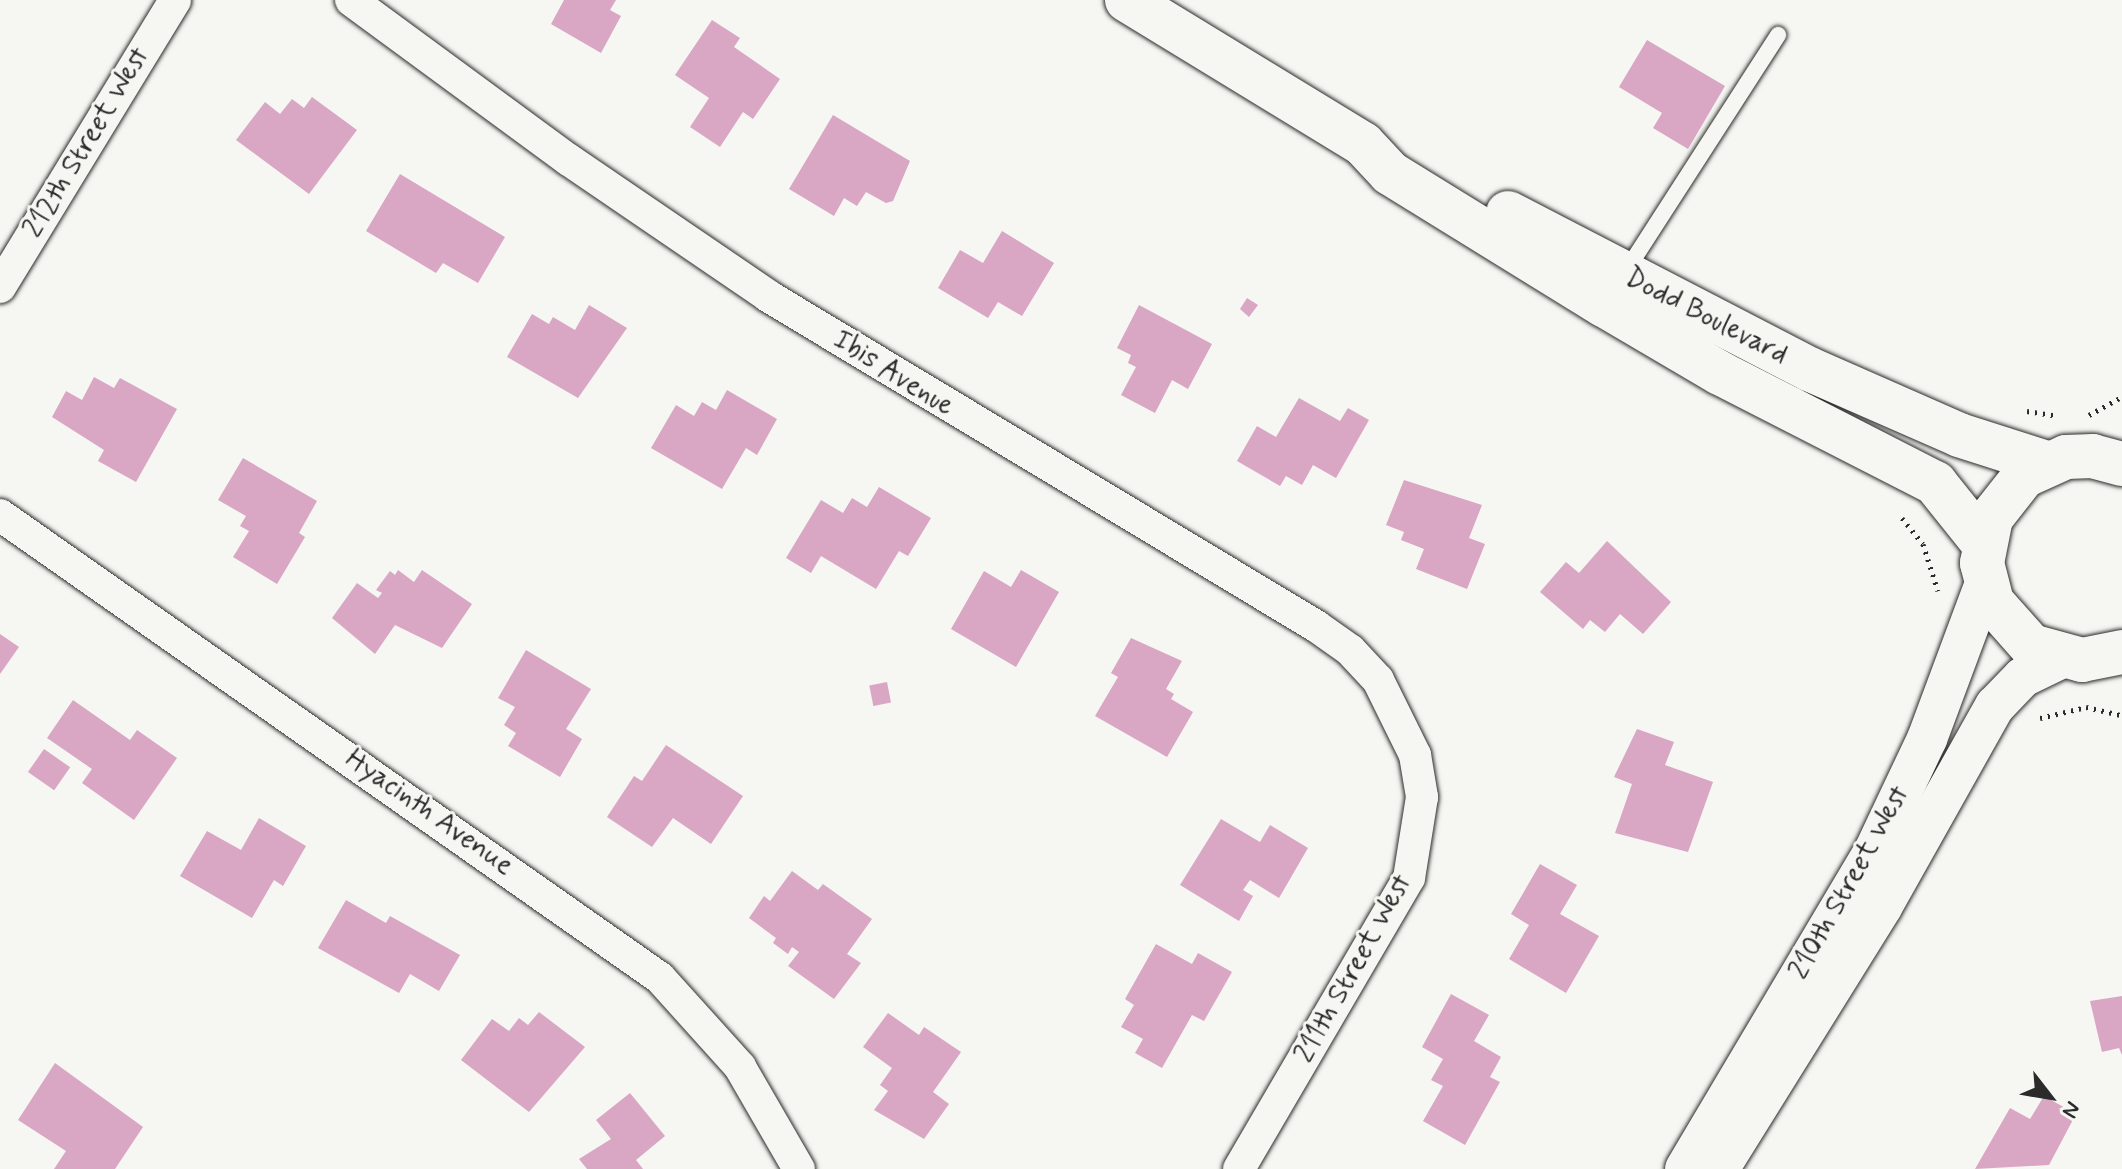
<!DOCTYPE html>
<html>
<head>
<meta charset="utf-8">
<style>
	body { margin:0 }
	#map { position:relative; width:2122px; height:1169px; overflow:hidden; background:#f6f6f2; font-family:Mynerve,sans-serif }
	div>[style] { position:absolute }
	.building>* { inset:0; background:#d9a7c3; transform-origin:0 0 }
	.path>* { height:5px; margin-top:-2.5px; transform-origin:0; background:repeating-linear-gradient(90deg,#2b2b2b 0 2px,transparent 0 8px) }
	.roads { filter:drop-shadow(0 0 2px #2b2b2b) drop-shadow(0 0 2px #2b2b2b) }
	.service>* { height:16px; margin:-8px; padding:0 8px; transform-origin:8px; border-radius:8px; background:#f6f6f2 }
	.minor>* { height:32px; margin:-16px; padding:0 16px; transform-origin:16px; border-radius:16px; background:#f6f6f2 }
	.tertiary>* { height:40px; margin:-20px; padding:0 20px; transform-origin:20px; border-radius:20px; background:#f6f6f2 }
	.secondary>* { height:44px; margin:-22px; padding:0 22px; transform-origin:22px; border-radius:22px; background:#f6f6f2 }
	span { translate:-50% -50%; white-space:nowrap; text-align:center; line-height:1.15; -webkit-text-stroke:6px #f6f6f2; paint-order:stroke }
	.street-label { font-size:28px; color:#2b2b2b }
	.north { position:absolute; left:2010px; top:1057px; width:80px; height:80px; -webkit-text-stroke:6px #f6f6f2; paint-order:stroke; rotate:121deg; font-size:22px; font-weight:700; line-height:32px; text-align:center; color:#2b2b2b }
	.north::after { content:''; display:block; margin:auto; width:28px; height:36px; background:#2b2b2b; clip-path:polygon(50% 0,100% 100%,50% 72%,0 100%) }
</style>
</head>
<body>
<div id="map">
	<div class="building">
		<div style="clip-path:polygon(564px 0,616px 0,610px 10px,621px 16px,601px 53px,551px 24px)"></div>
		<div style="clip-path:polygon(712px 20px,740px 38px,734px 47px,780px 79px,753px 119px,743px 112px,720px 147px,690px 127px,709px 98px,675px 75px)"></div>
		<div style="clip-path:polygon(1647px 40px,1725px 86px,1688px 149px,1653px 128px,1662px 113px,1619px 87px)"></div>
		<div style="clip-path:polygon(312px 97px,357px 130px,309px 194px,236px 140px,265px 102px,280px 114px,292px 99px,304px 108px)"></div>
		<div style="clip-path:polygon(833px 115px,910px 161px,893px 201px,886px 203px,866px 192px,857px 206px,844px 198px,834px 216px,789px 189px)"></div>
		<div style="clip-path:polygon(400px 174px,505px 237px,478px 283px,443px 263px,436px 273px,366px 231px)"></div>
		<div style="clip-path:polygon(1002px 231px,1054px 263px,1022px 316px,998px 302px,988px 318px,938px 288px,960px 250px,983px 263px)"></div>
		<div style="clip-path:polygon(1247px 298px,1258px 305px,1249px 317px,1240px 309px)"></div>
		<div style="clip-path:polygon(589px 305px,627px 328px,578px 398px,507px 357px,532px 314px,549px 324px,553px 317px,575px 330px)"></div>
		<div style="clip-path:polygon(1139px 305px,1212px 344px,1188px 389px,1172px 380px,1155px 413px,1121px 395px,1136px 367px,1128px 363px,1131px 355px,1117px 348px)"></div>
		<div style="clip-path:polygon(94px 377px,114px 388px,120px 378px,177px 409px,136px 482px,98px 461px,104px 450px,52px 417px,66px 391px,82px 400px)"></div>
		<div style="clip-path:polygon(727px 390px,777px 419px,757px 455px,746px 448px,722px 489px,651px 448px,676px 405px,694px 416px,702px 402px,716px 410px)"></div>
		<div style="clip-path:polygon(1299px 398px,1340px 421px,1348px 408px,1369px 420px,1336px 478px,1313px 465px,1302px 485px,1286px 476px,1280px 486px,1237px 461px,1257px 426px,1276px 437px)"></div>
		<div style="clip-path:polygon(243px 458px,317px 501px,299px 533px,305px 537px,277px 584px,233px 557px,249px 531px,240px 526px,246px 516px,218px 500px)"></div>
		<div style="clip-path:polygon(1404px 480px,1482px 505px,1469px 538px,1485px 544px,1467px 589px,1416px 569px,1424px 549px,1401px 540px,1404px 532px,1386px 525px)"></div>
		<div style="clip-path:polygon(879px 487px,931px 518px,908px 556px,899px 551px,876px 589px,821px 556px,811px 573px,786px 558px,821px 500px,843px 513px,852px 498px,867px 507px)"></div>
		<div style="clip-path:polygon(1607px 541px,1671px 602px,1643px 634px,1620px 614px,1605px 632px,1590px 620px,1583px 629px,1540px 592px,1566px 562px,1579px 573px)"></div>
		<div style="clip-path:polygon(398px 570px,414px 582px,422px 570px,472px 604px,442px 648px,395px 625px,375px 654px,332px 618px,357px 583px,378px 598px,382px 593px,376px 590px,390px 571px,395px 575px)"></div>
		<div style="clip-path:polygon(1021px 570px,1059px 592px,1016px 667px,951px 629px,984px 571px,1011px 587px)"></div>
		<div style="clip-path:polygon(0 634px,19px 647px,0 674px)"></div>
		<div style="clip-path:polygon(1131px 638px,1182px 661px,1166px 689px,1174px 694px,1171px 699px,1193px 712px,1167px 757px,1095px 716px,1118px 677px,1111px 673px)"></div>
		<div style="clip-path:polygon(526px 650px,591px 689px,566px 729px,582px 739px,560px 777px,508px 746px,516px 733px,504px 725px,515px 707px,498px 698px)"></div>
		<div style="left:887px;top:682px;width:21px;height:18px;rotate:79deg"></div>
		<div style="clip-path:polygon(73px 700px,130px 740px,137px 730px,177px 758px,134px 820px,82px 783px,92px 769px,47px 738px)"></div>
		<div style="clip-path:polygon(1637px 729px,1674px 742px,1665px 765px,1713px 782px,1688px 852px,1615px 833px,1632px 784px,1614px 777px)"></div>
		<div style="clip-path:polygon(666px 745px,743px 796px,711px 844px,673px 818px,652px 847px,607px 817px,634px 776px,642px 781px)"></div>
		<div style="left:44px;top:749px;width:32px;height:28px;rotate:35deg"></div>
		<div style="clip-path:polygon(259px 818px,306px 846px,283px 886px,274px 880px,252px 918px,180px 876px,207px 831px,241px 850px)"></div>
		<div style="clip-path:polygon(1221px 819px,1260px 842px,1270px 825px,1308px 848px,1279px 898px,1250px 880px,1243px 890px,1253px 896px,1239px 921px,1180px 885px)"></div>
		<div style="clip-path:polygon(1540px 864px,1577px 885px,1560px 914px,1599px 936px,1566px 993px,1509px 959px,1529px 925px,1511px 914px)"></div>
		<div style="clip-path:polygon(792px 871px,818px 890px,823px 884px,872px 919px,847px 954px,861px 963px,834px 999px,788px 966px,799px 952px,792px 947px,788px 954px,773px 943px,776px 938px,749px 918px,764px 896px,770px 901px)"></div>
		<div style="clip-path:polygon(346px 900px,386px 923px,390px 916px,460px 955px,439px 991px,410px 974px,399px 993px,318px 948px)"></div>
		<div style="clip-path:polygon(1156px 944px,1192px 964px,1198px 953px,1232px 972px,1204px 1021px,1192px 1015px,1162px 1068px,1135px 1053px,1143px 1039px,1121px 1027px,1134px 1005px,1125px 999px)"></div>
		<div style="clip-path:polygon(1451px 994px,1489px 1015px,1474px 1041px,1501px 1057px,1490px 1077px,1500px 1082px,1465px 1145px,1423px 1121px,1443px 1086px,1431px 1080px,1443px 1059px,1422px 1047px)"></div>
		<div style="clip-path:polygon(2122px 996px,2122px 1055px,2119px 1048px,2102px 1052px,2090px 1001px)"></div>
		<div style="clip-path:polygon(539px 1012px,585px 1047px,529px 1112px,461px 1060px,492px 1019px,509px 1031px,519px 1018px,528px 1025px)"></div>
		<div style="clip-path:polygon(888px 1013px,919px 1035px,924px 1027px,961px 1052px,933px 1092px,949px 1104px,924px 1139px,874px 1110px,888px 1091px,880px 1085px,892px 1068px,863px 1047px)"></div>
		<div style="clip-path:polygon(55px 1063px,143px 1127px,115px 1169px,54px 1169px,66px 1151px,18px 1120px)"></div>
		<div style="clip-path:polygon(630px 1093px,665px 1136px,636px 1160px,643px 1169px,587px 1169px,579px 1159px,611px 1139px,596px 1120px)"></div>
		<div style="clip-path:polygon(2044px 1096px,2076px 1114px,2049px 1165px,1975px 1169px,2010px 1108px,2030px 1119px)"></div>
	</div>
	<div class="path">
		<div style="left:2027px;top:411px;width:30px;rotate:9deg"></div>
		<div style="left:2089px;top:415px;width:38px;rotate:-29deg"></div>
		<div style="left:1902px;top:518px;width:33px;rotate:51deg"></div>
		<div style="left:1923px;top:544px;width:49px;rotate:72.3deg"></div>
		<div style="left:2040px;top:718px;width:47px;rotate:-13.4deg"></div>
		<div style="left:2086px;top:707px;width:37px;rotate:13deg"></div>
	</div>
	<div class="roads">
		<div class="service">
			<div style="left:1626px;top:271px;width:281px;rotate:-57.2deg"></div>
		</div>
		<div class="minor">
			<div style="left:351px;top:0;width:270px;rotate:36.3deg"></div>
			<div style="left:569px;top:160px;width:241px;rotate:34.3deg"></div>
			<div style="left:768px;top:296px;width:640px;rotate:31.06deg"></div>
			<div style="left:1316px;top:626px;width:42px;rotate:35.2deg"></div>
			<div style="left:1350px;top:650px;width:41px;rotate:47deg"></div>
			<div style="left:1378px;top:680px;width:84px;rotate:63.7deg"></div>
			<div style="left:1415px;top:755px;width:43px;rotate:80.5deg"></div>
			<div style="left:1422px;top:797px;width:82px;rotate:99.1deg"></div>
			<div style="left:1409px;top:878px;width:337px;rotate:120.3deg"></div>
			<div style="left:0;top:287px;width:336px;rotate:-58.6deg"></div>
			<div style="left:0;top:515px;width:806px;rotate:35.05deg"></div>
			<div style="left:660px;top:978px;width:120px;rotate:48deg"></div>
			<div style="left:740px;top:1067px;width:118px;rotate:60deg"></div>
		</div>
		<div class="tertiary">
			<div style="left:1685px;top:1169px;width:370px;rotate:-59.3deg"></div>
			<div style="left:1874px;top:851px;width:124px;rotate:-64.7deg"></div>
			<div style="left:1927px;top:739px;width:166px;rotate:-69.6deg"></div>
			<div style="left:1719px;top:1169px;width:309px;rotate:-58.1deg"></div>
			<div style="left:1882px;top:907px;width:231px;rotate:-60.7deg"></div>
			<div style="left:1995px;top:706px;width:40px;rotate:-46deg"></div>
			<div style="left:2023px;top:677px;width:43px;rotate:-26deg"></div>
		</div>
		<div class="secondary">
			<div style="left:1127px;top:0;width:276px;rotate:31.4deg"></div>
			<div style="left:1363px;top:144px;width:40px;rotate:47deg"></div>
			<div style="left:1390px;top:173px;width:251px;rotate:31.7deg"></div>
			<div style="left:1604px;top:305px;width:134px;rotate:30.4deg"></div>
			<div style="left:1720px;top:373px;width:242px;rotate:27.1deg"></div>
			<div style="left:1935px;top:483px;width:77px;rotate:51.3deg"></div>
			<div style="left:1508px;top:213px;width:339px;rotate:27.4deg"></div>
			<div style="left:1809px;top:369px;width:164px;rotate:23.7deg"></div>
			<div style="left:1959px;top:435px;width:92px;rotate:17.7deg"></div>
			<div style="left:2122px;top:464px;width:30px;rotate:-165deg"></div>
			<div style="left:2093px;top:456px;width:27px;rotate:178deg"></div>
			<div style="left:2066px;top:457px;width:46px;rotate:155.7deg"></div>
			<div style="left:2024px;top:476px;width:53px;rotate:128.2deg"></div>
			<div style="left:1991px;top:518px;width:46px;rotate:101.3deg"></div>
			<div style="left:1982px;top:563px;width:40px;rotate:75.6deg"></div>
			<div style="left:1992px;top:602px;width:59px;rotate:48.4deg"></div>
			<div style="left:2031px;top:646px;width:53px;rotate:15.4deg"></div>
			<div style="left:2082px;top:660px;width:41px;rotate:-11.3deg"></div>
		</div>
	</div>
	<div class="street-label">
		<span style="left:87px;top:143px;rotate:-59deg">212th Street West</span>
		<span style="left:1706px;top:317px;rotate:27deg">Dodd Boulevard</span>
		<span style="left:893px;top:374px;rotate:32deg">Ibis Avenue</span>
		<span style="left:429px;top:813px;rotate:35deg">Hyacinth Avenue</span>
		<span style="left:1850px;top:883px;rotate:-61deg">210th Street West</span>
		<span style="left:1354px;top:969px;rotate:-61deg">211th Street West</span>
	</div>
	<div class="north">N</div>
</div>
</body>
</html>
